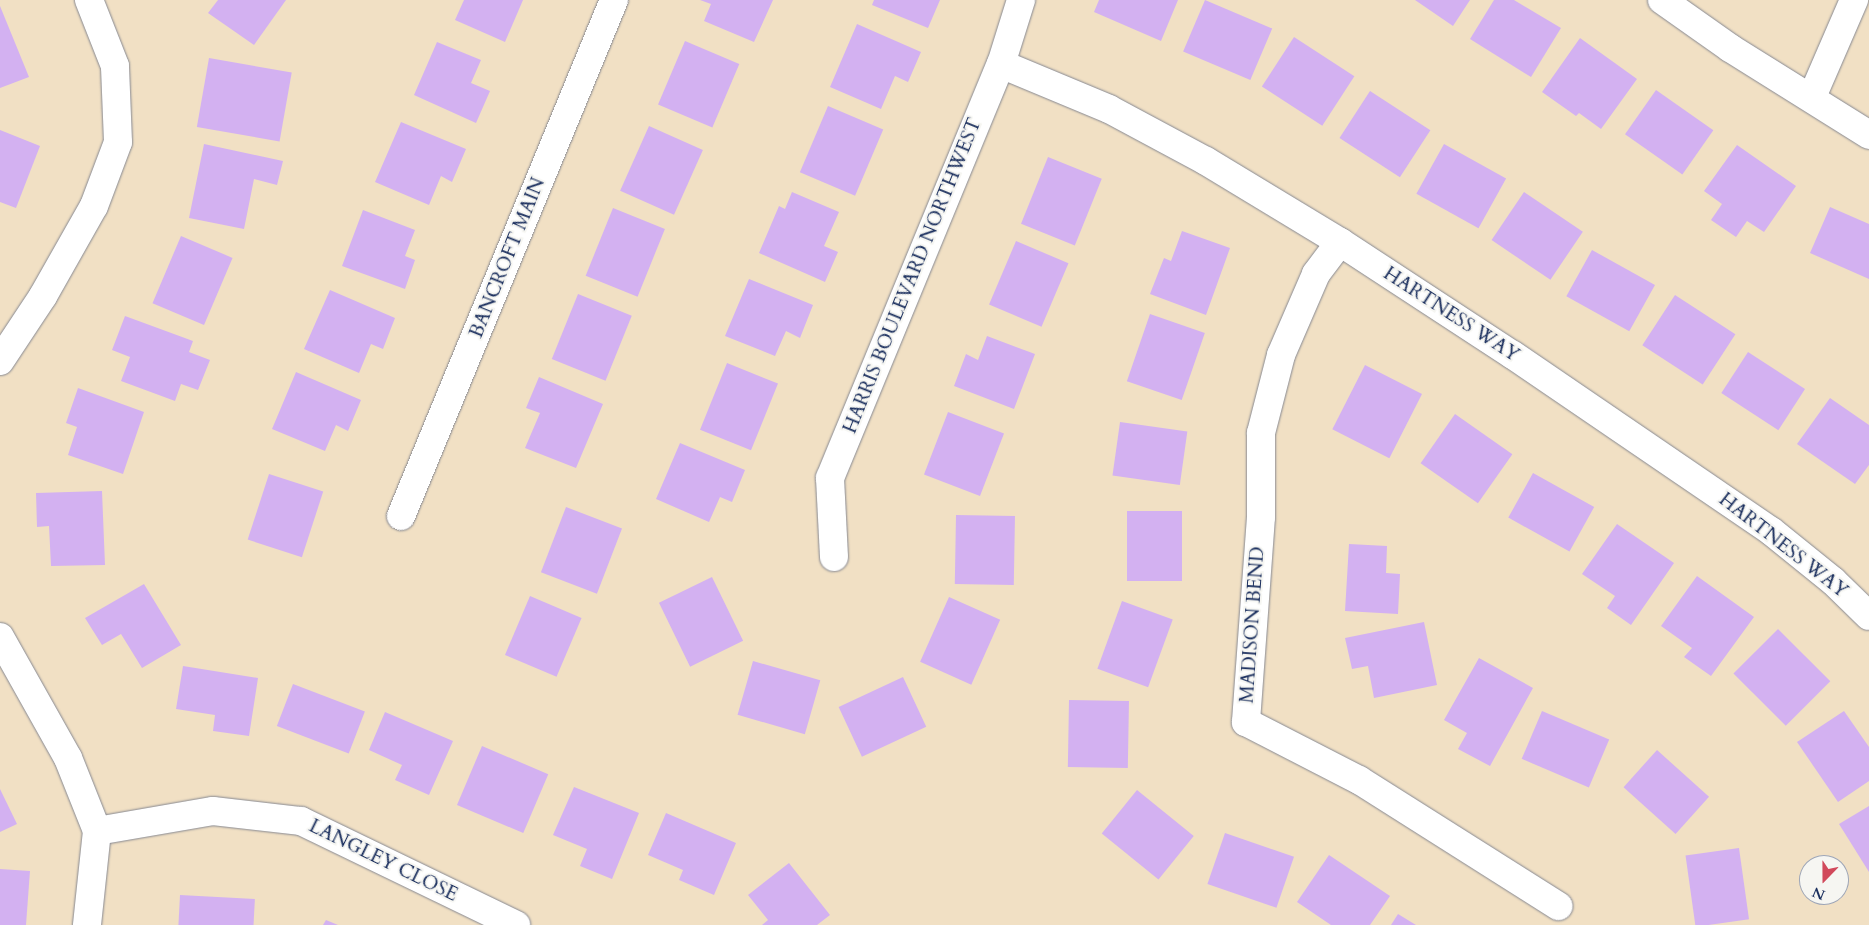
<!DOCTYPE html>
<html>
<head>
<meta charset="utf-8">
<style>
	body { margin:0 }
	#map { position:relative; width:1869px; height:925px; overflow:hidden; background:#f1e0c4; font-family:Cardo,serif }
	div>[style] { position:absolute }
	.building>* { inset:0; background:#d3b1f1; transform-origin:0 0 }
	.roads { filter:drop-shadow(0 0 1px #868891) drop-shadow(0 0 1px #868891) }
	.minor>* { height:28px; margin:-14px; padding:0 14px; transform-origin:14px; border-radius:14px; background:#fff }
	span { translate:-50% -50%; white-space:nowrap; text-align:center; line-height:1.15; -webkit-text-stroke:4px #f6f6f2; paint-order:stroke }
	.street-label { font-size:19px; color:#1b2f5e }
	.north { position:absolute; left:1799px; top:855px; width:50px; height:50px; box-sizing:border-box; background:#f6f6f2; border:1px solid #9ea6b7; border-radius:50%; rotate:202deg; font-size:14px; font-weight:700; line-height:20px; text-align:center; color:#1b2f5e }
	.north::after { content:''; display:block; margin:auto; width:18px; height:22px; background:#d1495b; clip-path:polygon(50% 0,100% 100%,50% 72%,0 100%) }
</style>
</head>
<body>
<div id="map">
	<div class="building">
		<div style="clip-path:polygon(218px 0,286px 0,254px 45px,208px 13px)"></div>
		<div style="clip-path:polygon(464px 0,523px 0,505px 42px,455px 20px)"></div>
		<div style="clip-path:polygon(700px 0,773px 0,754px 42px,704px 21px,711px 4px)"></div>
		<div style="clip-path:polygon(874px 0,940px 0,928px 28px,872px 5px)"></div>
		<div style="clip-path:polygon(1099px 0,1178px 0,1161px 41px,1094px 12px)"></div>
		<div style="left:1205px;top:0;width:73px;height:56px;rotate:23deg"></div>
		<div style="clip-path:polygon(1415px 0,1470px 0,1453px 26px)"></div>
		<div style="clip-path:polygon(1494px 0,1514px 0,1561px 28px,1531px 77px,1470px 39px)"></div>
		<div style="clip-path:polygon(0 6px,29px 77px,0 88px)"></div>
		<div style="clip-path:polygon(857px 24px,921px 52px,908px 82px,895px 76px,881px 109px,830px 87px)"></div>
		<div style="left:1294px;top:37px;width:72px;height:59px;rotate:33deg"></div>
		<div style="clip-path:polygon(1580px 38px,1637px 79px,1601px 129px,1579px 113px,1576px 116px,1542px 92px)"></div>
		<div style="left:685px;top:41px;width:59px;height:69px;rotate:23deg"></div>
		<div style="clip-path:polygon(437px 42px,481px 60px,471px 83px,490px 91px,476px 123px,414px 95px)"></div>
		<div style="left:209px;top:58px;width:84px;height:70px;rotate:10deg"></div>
		<div style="left:1656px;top:90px;width:70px;height:54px;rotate:35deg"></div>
		<div style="left:1370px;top:91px;width:72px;height:56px;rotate:33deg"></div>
		<div style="left:828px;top:106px;width:60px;height:72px;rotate:23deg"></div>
		<div style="clip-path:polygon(401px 122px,466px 149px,452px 182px,441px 176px,429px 205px,375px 182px)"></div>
		<div style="left:649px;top:126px;width:59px;height:71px;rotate:24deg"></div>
		<div style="clip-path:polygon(0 130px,40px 146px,16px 208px,0 202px)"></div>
		<div style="clip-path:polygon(204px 144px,283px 161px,277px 185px,254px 179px,244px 229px,189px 218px)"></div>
		<div style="left:1444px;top:144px;width:71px;height:57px;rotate:29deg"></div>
		<div style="clip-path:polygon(1737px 145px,1796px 186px,1764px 232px,1747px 221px,1736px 237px,1711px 220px,1722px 204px,1704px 191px)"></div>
		<div style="left:1048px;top:157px;width:58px;height:72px;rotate:22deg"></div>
		<div style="clip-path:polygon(792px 192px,839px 212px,824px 246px,838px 252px,825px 282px,759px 253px,779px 206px,785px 209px)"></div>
		<div style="left:1524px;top:192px;width:71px;height:58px;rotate:34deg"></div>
		<div style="clip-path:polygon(1830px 207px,1869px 224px,1869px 279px,1810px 253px)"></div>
		<div style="left:613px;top:208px;width:56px;height:73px;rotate:22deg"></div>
		<div style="clip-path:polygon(363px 210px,415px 230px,405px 256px,415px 260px,405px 289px,342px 266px)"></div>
		<div style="clip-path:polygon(1182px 231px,1230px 248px,1206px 315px,1150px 294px,1164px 258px,1171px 261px)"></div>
		<div style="left:181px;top:236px;width:56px;height:73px;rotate:23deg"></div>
		<div style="left:1016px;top:241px;width:57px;height:69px;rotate:23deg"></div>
		<div style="left:1592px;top:250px;width:72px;height:53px;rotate:29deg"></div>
		<div style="clip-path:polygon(749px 279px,813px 305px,800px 338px,786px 331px,775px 356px,725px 336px)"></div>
		<div style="clip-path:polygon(330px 290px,395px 318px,383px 349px,371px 344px,359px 373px,304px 349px)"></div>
		<div style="left:578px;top:294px;width:58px;height:70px;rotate:22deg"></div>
		<div style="left:1675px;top:295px;width:72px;height:60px;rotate:33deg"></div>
		<div style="left:1150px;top:314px;width:58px;height:71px;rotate:19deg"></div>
		<div style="clip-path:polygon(125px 316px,193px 341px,189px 352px,210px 360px,198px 390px,181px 384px,175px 401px,121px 381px,130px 357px,112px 350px)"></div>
		<div style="clip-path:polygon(987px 336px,1035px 354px,1014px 409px,954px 386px,966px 354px,978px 360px)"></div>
		<div style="left:1748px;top:352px;width:68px;height:49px;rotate:33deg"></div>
		<div style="left:727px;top:363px;width:55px;height:72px;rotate:22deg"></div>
		<div style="left:1365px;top:365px;width:64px;height:72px;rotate:27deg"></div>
		<div style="clip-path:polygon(296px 372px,361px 400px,348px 431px,336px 425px,325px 451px,272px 429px)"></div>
		<div style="clip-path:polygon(539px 377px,603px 404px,576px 468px,525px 448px,540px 413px,526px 408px)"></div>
		<div style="clip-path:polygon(78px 388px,144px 412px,123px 474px,68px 455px,77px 427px,66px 423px)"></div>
		<div style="clip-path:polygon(1830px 398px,1869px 425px,1869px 465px,1855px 484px,1797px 444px)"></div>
		<div style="left:948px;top:412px;width:60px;height:67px;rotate:21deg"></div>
		<div style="left:1455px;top:414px;width:70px;height:60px;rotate:35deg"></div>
		<div style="left:1120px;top:422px;width:68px;height:54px;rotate:8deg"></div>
		<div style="clip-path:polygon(680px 443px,745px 470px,732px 502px,720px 497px,709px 522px,656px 499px)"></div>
		<div style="left:1533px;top:473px;width:70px;height:51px;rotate:29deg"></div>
		<div style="left:269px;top:474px;width:57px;height:69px;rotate:18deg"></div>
		<div style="clip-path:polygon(102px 491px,105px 565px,51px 566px,49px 526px,37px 527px,36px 493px)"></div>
		<div style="left:566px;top:507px;width:60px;height:70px;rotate:21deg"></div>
		<div style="left:1127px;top:511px;width:55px;height:70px"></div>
		<div style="left:956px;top:515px;width:59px;height:69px;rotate:1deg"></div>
		<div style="clip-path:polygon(1617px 524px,1674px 563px,1631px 625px,1607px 608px,1615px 596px,1582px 574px)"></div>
		<div style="clip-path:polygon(1349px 544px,1387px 546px,1386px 573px,1400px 574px,1398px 614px,1345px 611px)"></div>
		<div style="clip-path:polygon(1697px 576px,1754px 617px,1711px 676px,1684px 657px,1692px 648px,1661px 626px)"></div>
		<div style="left:712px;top:577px;width:71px;height:59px;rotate:64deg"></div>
		<div style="clip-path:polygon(144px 584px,181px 645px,142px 668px,121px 634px,102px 645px,85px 618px)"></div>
		<div style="left:530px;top:596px;width:56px;height:64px;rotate:23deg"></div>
		<div style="left:949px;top:597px;width:56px;height:71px;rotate:24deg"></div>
		<div style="left:1122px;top:601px;width:54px;height:72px;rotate:20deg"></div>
		<div style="clip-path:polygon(1424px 622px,1437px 685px,1374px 698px,1368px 666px,1352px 669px,1345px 638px)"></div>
		<div style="left:1778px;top:629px;width:74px;height:63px;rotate:45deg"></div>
		<div style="clip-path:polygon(1479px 658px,1533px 688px,1490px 766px,1458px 749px,1467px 733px,1444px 720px)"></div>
		<div style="left:753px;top:661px;width:70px;height:56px;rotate:16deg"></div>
		<div style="clip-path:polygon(183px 666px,258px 678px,249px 736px,213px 731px,215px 715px,176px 709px)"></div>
		<div style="left:903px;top:677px;width:55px;height:71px;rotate:65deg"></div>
		<div style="left:293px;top:684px;width:77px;height:45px;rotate:21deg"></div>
		<div style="left:1069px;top:700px;width:60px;height:67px;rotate:1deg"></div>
		<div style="left:1542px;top:711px;width:73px;height:52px;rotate:23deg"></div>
		<div style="clip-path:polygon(1844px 711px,1869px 747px,1869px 781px,1838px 802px,1797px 742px)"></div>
		<div style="clip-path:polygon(385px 712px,453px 741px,429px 795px,395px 780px,402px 765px,369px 750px)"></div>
		<div style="left:482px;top:746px;width:72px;height:64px;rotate:23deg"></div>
		<div style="left:1657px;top:750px;width:70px;height:50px;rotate:42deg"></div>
		<div style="clip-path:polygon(574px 787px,639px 813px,612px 879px,580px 866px,587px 849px,553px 835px)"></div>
		<div style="clip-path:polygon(0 789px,17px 824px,0 832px)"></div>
		<div style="left:1137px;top:790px;width:73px;height:56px;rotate:39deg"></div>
		<div style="clip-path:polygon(1869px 806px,1869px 872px,1839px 824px)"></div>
		<div style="clip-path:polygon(666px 813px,736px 843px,714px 895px,679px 880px,683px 870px,648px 855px)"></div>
		<div style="left:1225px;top:833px;width:73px;height:54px;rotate:19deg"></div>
		<div style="left:1739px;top:848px;width:72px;height:54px;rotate:82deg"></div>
		<div style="clip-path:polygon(1329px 855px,1390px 896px,1370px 925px,1331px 925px,1297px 902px)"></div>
		<div style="clip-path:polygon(789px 863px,830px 915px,817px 925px,762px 925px,768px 920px,748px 895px)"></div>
		<div style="clip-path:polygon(0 869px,30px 871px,26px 925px,0 925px)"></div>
		<div style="left:180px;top:895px;width:75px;height:30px;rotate:3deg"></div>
		<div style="clip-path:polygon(1398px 914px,1416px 925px,1391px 925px)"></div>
		<div style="clip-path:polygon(326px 920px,338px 925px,323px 925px)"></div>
	</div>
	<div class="roads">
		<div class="minor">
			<div style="left:1662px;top:0;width:83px;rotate:35.2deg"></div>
			<div style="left:1730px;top:48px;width:164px;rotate:32deg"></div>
			<div style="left:1001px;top:64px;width:117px;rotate:22.6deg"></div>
			<div style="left:1109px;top:109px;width:110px;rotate:28.2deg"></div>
			<div style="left:1206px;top:161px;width:157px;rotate:31.2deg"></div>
			<div style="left:1340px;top:242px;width:207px;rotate:33.2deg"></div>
			<div style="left:1513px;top:355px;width:312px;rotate:34.3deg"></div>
			<div style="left:1771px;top:531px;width:80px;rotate:38.9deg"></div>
			<div style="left:1833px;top:581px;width:50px;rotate:44.2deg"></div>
			<div style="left:1812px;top:97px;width:106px;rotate:-66.6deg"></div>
			<div style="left:1340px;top:242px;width:40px;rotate:127deg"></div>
			<div style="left:1316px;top:274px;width:88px;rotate:113.4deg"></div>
			<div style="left:1281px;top:355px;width:81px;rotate:104.4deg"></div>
			<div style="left:1261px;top:433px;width:84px;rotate:90deg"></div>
			<div style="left:1261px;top:517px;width:206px;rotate:94.2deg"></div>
			<div style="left:1246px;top:722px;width:127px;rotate:27.2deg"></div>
			<div style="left:1359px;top:780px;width:236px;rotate:32.3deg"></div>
			<div style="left:0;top:361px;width:78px;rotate:-56.5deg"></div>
			<div style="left:43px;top:296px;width:103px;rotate:-60.5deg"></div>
			<div style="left:94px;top:206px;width:68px;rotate:-69.4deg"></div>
			<div style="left:118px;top:142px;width:76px;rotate:-92.3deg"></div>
			<div style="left:115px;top:66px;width:71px;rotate:-111.5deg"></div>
			<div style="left:401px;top:516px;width:558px;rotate:-67.57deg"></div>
			<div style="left:834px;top:557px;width:79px;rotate:-92.9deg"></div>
			<div style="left:830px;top:478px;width:448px;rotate:-67.6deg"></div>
			<div style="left:1001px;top:64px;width:67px;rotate:-72.6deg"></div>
			<div style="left:0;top:637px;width:139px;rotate:60.7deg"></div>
			<div style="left:68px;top:758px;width:79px;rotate:68.3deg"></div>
			<div style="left:97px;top:831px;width:95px;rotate:96.1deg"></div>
			<div style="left:97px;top:831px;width:118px;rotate:-9.8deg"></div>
			<div style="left:213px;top:811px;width:89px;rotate:6.5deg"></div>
			<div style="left:301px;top:821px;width:239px;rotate:25.8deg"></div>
		</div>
	</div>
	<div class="street-label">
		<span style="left:508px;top:258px;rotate:-68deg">BANCROFT MAIN</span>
		<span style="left:913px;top:276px;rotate:-68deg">HARRIS BOULEVARD NORTHWEST</span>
		<span style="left:1451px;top:315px;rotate:33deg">HARTNESS WAY</span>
		<span style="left:1783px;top:546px;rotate:38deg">HARTNESS WAY</span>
		<span style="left:1253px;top:625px;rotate:-86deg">MADISON BEND</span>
		<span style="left:383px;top:861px;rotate:26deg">LANGLEY CLOSE</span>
	</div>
	<div class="north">N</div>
</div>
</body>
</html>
